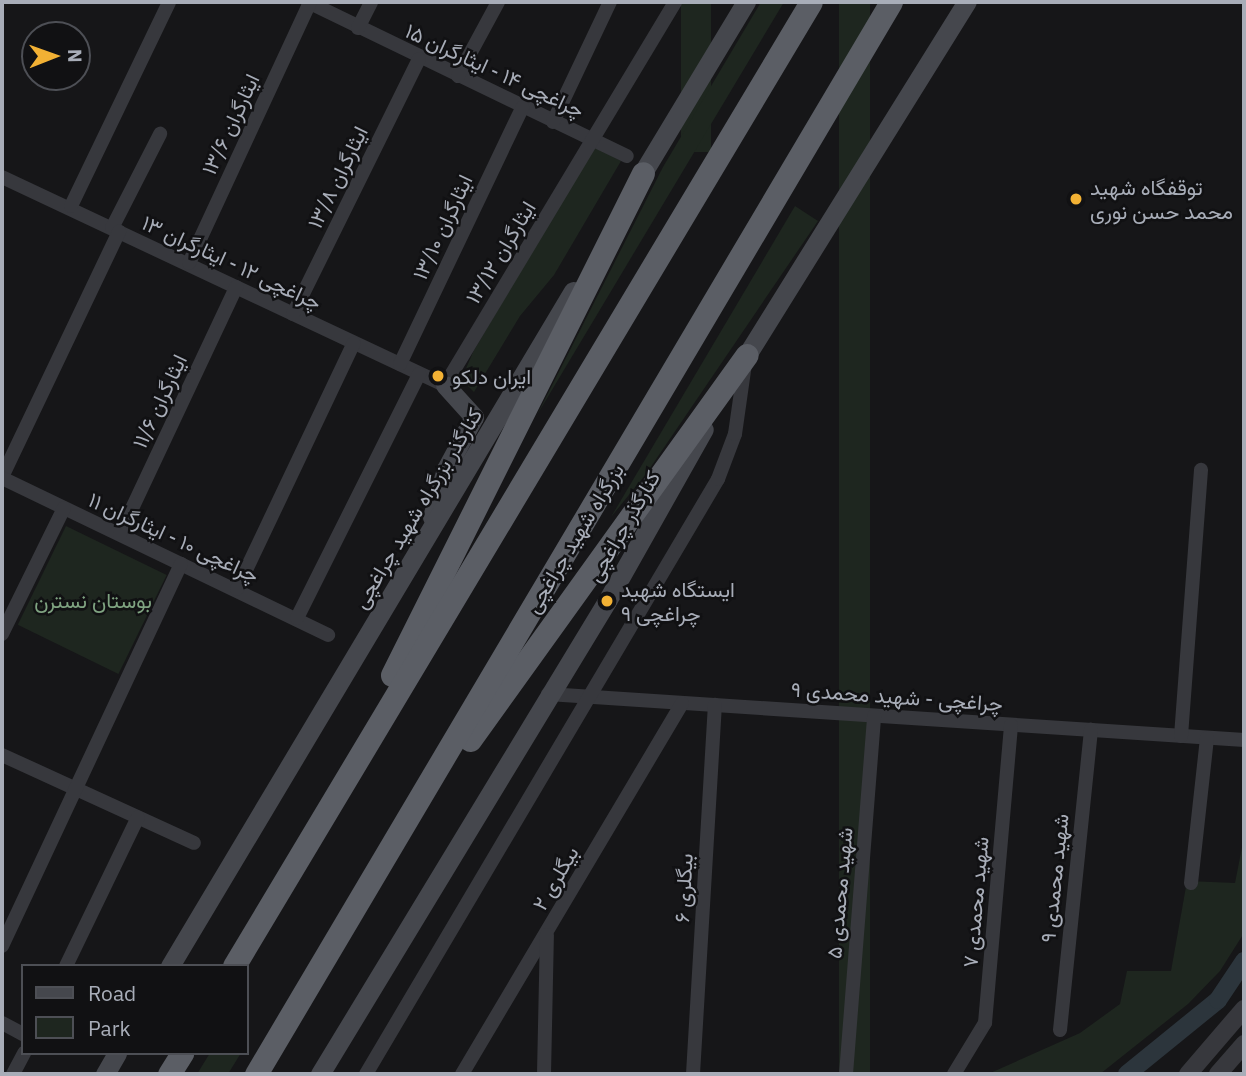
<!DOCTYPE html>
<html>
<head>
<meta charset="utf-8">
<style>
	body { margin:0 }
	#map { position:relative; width:1246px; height:1076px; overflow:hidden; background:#161618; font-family:"IBM Plex Sans",Vazirmatn,sans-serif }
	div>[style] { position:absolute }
	.green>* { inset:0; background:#1e261f; transform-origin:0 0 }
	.canal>* { height:18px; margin:-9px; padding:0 9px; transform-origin:9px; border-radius:9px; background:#2c353c }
	.minor>* { height:14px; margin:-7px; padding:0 7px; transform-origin:7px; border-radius:7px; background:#37383d }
	.tertiary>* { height:18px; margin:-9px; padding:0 9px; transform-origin:9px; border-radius:9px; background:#37383d }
	.secondary>* { height:19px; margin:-9.5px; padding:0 9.5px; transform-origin:9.5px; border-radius:9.5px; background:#45474d }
	.trunk>* { height:23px; margin:-11.5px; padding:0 11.5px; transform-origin:11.5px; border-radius:11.5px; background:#5b5e65 }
	.dots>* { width:19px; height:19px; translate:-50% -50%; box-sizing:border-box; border:4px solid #111113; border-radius:50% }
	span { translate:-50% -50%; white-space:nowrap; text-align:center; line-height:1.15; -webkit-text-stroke:5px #111113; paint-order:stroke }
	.street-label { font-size:21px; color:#a8adb8 }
	.poi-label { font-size:21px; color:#a8adb8 }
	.left { translate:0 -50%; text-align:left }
	.park-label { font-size:21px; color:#7fa381 }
	.frame { position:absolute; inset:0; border:4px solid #a8adb8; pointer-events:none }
	.legend { position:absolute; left:21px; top:964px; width:228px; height:91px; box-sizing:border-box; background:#111113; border:2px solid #4d4f55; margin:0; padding:9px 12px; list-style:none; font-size:21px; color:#a8adb8 }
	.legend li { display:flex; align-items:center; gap:14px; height:35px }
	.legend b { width:35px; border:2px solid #4d4f55 }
	.north { position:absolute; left:21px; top:21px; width:70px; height:70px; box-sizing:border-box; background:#111113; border:2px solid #4d4f55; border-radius:50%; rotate:89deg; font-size:19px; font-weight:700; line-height:28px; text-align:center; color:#a8adb8 }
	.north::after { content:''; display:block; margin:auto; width:24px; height:32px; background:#f2b134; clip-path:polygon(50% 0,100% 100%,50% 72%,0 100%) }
</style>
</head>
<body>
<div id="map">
	<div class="green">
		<div style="left:681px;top:2px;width:30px;height:150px"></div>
		<div style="clip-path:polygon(761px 2px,784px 2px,537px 415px,663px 167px)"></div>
		<div style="left:839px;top:2px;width:31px;height:1154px"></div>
		<div style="clip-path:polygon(594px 147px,621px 161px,554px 275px,520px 316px,474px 392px,467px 385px,465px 371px,473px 352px)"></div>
		<div style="clip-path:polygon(795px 206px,818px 221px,646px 474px,611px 517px)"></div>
		<div style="left:66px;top:526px;width:112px;height:110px;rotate:26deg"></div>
		<div style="clip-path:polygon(1244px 837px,1244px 933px,1220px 971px,1188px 1004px,1100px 1074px,988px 1074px,1080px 1033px,1120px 1004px,1127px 971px,1171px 971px,1187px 881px,1235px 883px)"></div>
		<div style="clip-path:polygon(210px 1053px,241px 1053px,228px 1074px,197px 1074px)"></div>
	</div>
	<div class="canal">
		<div style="left:1127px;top:1074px;width:117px;rotate:-39.1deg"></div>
		<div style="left:1218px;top:1000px;width:47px;rotate:-56.3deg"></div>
	</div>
	<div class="minor">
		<div style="left:308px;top:2px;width:354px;rotate:25.8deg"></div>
		<div style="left:358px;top:28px;width:29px;rotate:-63deg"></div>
		<div style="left:458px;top:76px;width:84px;rotate:-61.6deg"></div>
		<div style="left:553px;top:122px;width:133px;rotate:-64.6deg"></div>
		<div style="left:2px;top:177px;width:489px;rotate:25.2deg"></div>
		<div style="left:445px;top:385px;width:447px;rotate:-59deg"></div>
		<div style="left:71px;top:206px;width:226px;rotate:-64.3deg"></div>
		<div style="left:112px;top:228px;width:106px;rotate:-62.9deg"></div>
		<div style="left:189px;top:263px;width:288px;rotate:-65.1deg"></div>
		<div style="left:293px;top:314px;width:284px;rotate:-63.7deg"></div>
		<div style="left:400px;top:364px;width:284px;rotate:-64.5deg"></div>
		<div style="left:2px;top:477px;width:272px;rotate:-64.5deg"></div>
		<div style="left:2px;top:478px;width:362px;rotate:25.7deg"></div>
		<div style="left:120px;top:534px;width:273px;rotate:-64.8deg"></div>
		<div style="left:237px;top:589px;width:272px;rotate:-64.6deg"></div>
		<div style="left:297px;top:618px;width:273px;rotate:-63.4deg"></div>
		<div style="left:2px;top:634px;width:140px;rotate:-63.8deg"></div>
		<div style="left:548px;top:694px;width:698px;rotate:3.78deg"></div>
		<div style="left:1181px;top:736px;width:267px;rotate:-85.7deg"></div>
		<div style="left:2px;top:755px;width:211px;rotate:24.6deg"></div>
		<div style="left:1191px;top:883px;width:146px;rotate:-83.7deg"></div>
		<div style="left:2px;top:946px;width:422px;rotate:-64.9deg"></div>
		<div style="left:66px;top:966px;width:165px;rotate:-64.2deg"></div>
		<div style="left:2px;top:1023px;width:24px;rotate:28deg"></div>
		<div style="left:1060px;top:1030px;width:302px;rotate:-84.1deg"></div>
		<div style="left:13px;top:1074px;width:24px;rotate:-62deg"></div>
		<div style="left:366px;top:1074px;width:691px;rotate:-59.39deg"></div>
		<div style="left:718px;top:479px;width:48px;rotate:-69.3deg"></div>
		<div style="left:735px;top:434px;width:71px;rotate:-81.9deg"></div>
		<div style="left:462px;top:1074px;width:431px;rotate:-59.3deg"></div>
		<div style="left:544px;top:1074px;width:139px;rotate:-88.8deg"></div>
		<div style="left:693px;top:1074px;width:370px;rotate:-86.6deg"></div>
		<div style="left:846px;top:1074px;width:359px;rotate:-85.5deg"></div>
		<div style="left:954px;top:1074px;width:60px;rotate:-58.7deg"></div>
		<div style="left:985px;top:1023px;width:299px;rotate:-85deg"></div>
	</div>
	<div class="tertiary">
		<div style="left:1188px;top:1074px;width:86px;rotate:-49.3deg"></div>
		<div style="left:1218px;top:1074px;width:40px;rotate:-49deg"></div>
	</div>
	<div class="secondary">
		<div style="left:636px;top:184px;width:213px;rotate:-58.9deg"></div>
		<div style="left:740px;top:366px;width:429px;rotate:-58.1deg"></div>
		<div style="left:432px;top:517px;width:50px;rotate:-73.7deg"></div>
		<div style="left:446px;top:469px;width:59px;rotate:-61.7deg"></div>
		<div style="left:474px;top:417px;width:43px;rotate:-132.2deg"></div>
		<div style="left:170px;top:966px;width:786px;rotate:-59.16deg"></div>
		<div style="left:105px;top:1074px;width:24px;rotate:-60deg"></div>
		<div style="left:320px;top:1074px;width:553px;rotate:-58.75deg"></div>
		<div style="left:607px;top:601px;width:197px;rotate:-60.6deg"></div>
	</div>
	<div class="trunk">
		<div style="left:392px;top:675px;width:561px;rotate:-63.43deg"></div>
		<div style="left:470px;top:740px;width:474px;rotate:-54.3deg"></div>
		<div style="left:234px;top:966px;width:1123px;rotate:-59.1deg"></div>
		<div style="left:169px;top:1074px;width:25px;rotate:-58deg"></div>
		<div style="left:256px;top:1074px;width:1246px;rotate:-59.36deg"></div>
	</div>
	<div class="dots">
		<div style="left:1076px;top:199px;background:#f2b134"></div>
		<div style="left:438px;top:376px;background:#f2b134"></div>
		<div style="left:607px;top:601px;background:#f2b134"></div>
	</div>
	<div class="street-label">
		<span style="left:495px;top:70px;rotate:25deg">چراغچی ۱۴ - ایثارگران ۱۵</span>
		<span style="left:230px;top:124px;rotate:-65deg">ایثارگران ۱۳/۶</span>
		<span style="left:337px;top:177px;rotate:-64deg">ایثارگران ۱۳/۸</span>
		<span style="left:442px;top:227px;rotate:-65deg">ایثارگران ۱۳/۱۰</span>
		<span style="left:500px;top:252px;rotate:-59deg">ایثارگران ۱۳/۱۲</span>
		<span style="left:232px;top:262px;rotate:25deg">چراغچی ۱۲ - ایثارگران ۱۳</span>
		<span style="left:159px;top:401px;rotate:-65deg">ایثارگران ۱۱/۶</span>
		<span style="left:417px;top:508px;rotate:-59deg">کنارگذر بزرگراه شهید چراغچی</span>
		<span style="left:623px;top:526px;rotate:-60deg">کنارگذر چراغچی</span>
		<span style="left:174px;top:537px;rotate:25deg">چراغچی ۱۰ - ایثارگران ۱۱</span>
		<span style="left:574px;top:538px;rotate:-59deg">بزرگراه شهید چراغچی</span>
		<span style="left:897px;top:696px;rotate:4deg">۹ چراغچی - شهید محمدی</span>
		<span style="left:555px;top:878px;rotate:-60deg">بیگلری ۲</span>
		<span style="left:1054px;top:878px;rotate:-84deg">شهید محمدی ۹</span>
		<span style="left:683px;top:888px;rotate:-87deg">بیگلری ۶</span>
		<span style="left:839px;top:893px;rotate:-85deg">شهید محمدی ۵</span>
		<span style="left:975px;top:902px;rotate:-85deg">شهید محمدی ۷</span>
	</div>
	<div class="poi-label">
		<span class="left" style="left:1090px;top:199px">توقفگاه شهید<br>محمد حسن نوری</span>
		<span class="left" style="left:452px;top:376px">ایران دلکو</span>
		<span class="left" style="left:621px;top:601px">ایستگاه شهید<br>چراغچی ۹</span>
	</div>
	<div class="park-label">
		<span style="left:93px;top:600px">بوستان نسترن</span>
	</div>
	<div class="frame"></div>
	<ul class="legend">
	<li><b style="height:9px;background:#45474d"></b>Road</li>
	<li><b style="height:19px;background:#1e261f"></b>Park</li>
	</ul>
	<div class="north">N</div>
</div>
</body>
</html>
